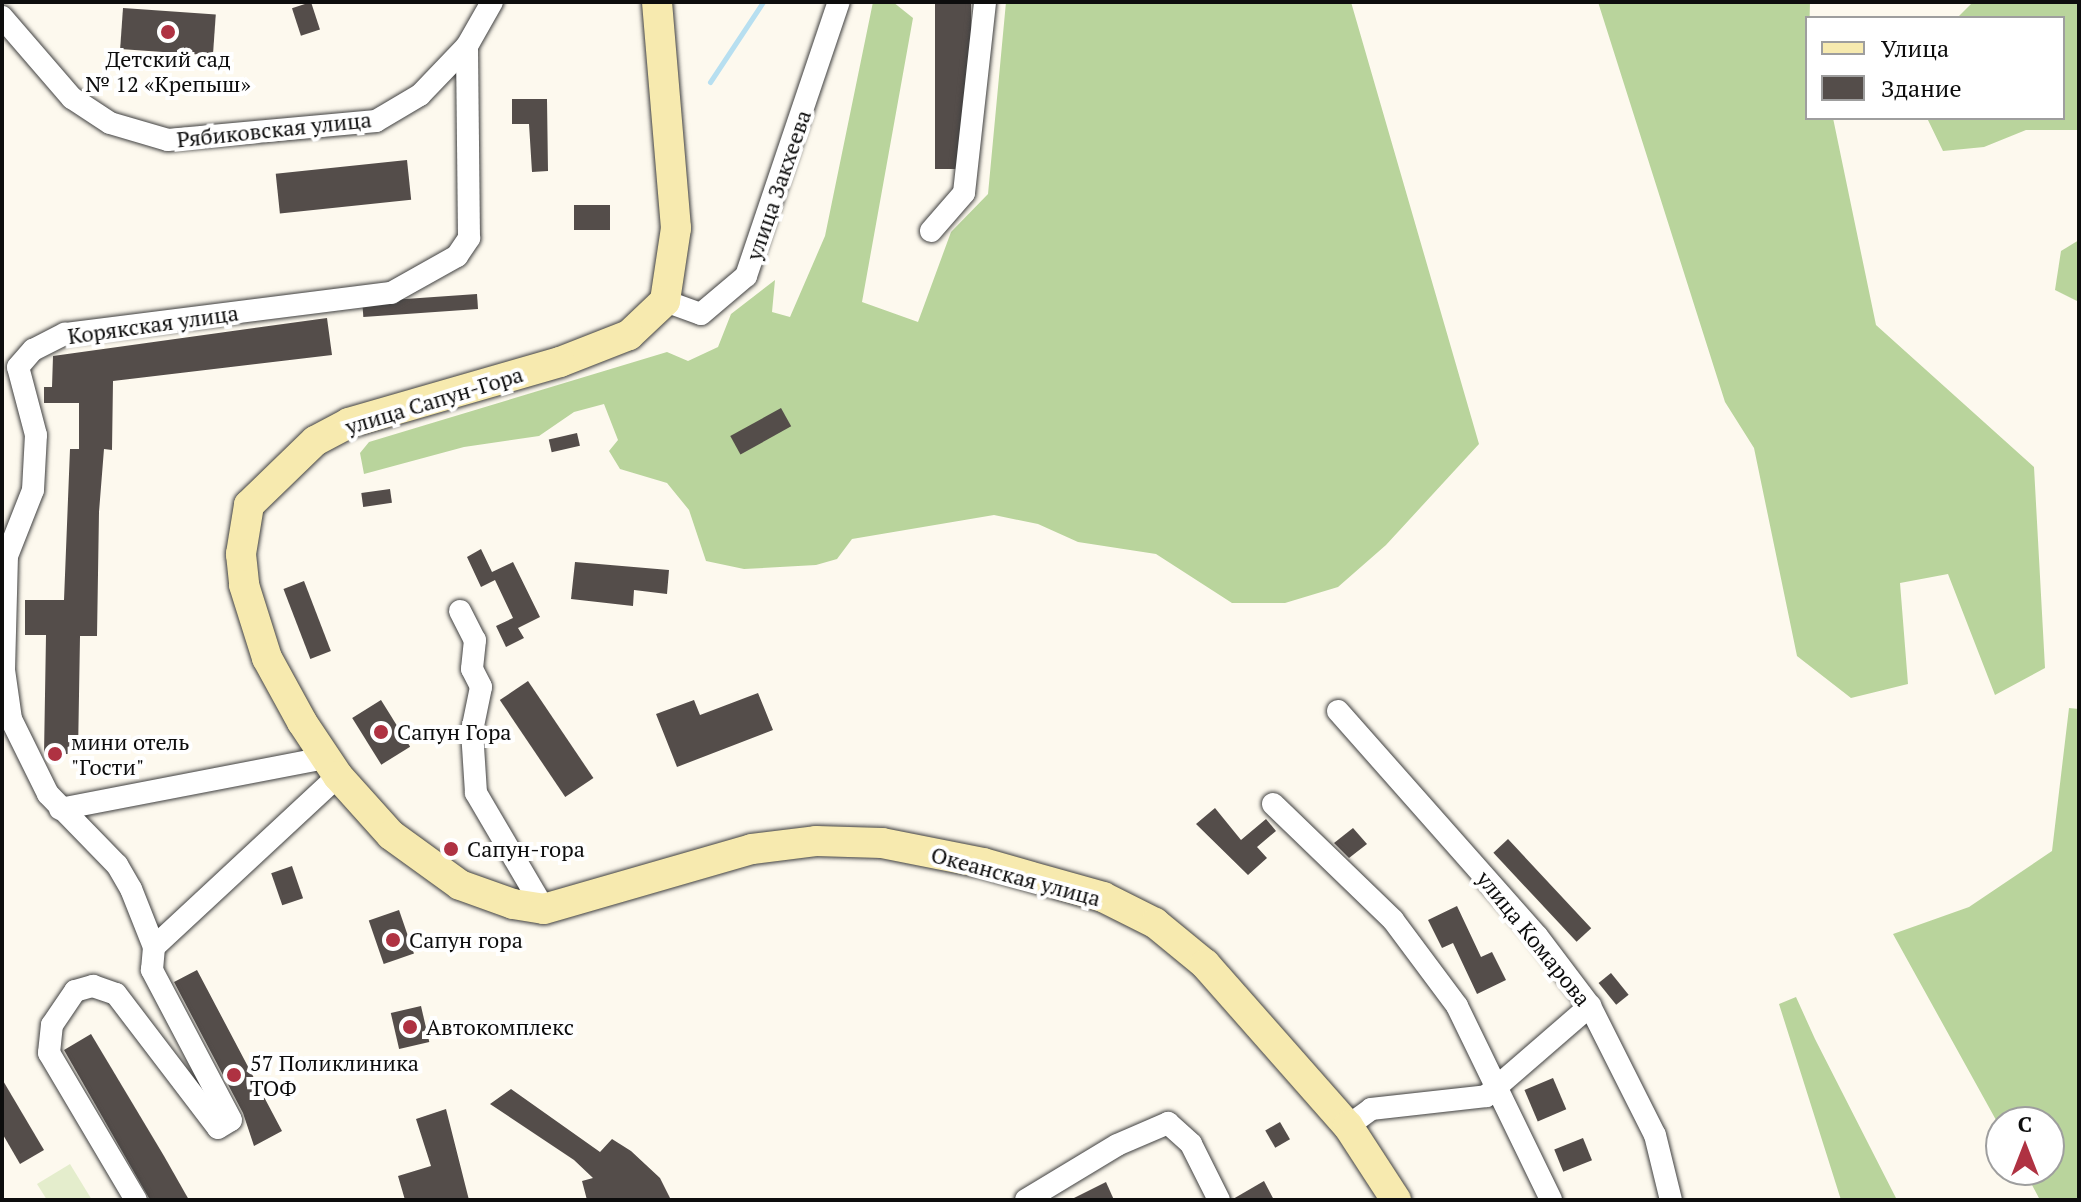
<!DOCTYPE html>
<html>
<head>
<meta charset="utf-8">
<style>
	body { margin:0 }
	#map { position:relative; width:2081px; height:1202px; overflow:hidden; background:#fdf9ee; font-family:"PT Serif",serif }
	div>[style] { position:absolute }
	.forest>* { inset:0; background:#b9d49c }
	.pitch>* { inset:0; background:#e4edcc }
	.stream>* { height:5px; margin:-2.5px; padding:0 2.5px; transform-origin:2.5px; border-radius:2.5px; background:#b7dff0 }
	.building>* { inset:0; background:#544d4a; transform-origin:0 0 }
	.roads { filter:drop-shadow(0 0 2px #404040) drop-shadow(0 0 2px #404040) }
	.street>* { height:22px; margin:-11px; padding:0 11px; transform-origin:11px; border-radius:11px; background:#fff }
	.secondary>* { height:30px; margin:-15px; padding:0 15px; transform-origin:15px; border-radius:15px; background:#f7eaaf }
	.dots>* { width:22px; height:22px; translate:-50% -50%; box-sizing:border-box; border:4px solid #fff; border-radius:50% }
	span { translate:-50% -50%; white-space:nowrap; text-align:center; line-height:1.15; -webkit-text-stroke:8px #fff; paint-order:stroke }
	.poi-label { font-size:22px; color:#0d0d0d }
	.left { translate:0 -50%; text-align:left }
	.street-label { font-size:22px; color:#0d0d0d }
	.frame { position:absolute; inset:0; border:4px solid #0d0d0d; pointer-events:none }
	.legend { position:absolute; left:1805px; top:16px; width:260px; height:104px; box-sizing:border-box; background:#fff; border:2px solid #9e9e9e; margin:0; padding:10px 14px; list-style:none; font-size:24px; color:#0d0d0d }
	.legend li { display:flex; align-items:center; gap:16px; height:40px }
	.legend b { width:40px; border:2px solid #9e9e9e }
	.north { position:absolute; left:1985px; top:1106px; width:80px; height:80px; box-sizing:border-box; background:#fff; border:2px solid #9e9e9e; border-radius:50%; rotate:0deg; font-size:22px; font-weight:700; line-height:32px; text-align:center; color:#0d0d0d }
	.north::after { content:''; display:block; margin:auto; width:28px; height:36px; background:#af3242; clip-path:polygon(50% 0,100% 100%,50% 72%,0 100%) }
</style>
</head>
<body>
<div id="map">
	<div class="forest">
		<div style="clip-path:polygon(873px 2px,893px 2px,913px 18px,862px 302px,918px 322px,951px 232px,988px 194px,1006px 2px,1351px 2px,1479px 444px,1386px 545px,1338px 587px,1285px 603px,1232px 603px,1156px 554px,1078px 542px,1038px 524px,994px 515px,852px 539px,837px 559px,816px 565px,744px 569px,706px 561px,689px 510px,667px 483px,620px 469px,609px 451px,618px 440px,604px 404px,574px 412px,539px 436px,464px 447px,364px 474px,360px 453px,369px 442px,667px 352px,688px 361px,718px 347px,731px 314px,775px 280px,772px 312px,790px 317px,825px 236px)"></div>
		<div style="clip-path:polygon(1598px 2px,1810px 2px,1807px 118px,1833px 118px,1876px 325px,2034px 467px,2045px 668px,1995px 695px,1948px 574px,1900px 583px,1908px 684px,1851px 698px,1797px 656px,1754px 448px,1725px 402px)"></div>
		<div style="clip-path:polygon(1973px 2px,2079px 2px,2079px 130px,2026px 130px,1984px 147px,1943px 151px,1927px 118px,2063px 118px,2063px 18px,1957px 18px)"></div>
		<div style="clip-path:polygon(2079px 240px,2079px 302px,2055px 290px,2061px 251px)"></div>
		<div style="clip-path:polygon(2069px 708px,2079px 709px,2079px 1200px,2040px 1200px,2024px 1170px,2049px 1170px,2049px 1122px,2001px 1122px,2001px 1129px,1893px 934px,1969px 907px,2052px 851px)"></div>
		<div style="clip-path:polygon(1796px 997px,1815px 1039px,1897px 1200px,1841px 1200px,1779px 1004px)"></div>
	</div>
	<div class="pitch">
		<div style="clip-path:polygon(70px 1164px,92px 1200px,47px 1200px,37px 1184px)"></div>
	</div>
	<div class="stream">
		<div style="left:710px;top:82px;width:96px;rotate:-56.5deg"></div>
	</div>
	<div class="building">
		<div style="left:311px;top:2px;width:29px;height:20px;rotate:72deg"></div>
		<div style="left:935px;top:2px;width:36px;height:167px"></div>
		<div style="left:123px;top:8px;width:93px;height:41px;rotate:4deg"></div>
		<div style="clip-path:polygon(512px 99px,547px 99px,548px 171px,532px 172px,529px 124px,512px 124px)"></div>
		<div style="left:407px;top:160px;width:40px;height:132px;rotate:84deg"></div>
		<div style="left:574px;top:205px;width:36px;height:25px"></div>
		<div style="left:477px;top:294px;width:15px;height:115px;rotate:86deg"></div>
		<div style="clip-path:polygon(327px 318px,332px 355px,113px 381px,112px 450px,104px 449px,99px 512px,97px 636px,80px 636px,78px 754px,44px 754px,46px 635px,25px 635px,25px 600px,64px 600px,70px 449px,79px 449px,79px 403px,44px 403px,44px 387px,52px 387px,53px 356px)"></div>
		<div style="left:781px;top:408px;width:21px;height:58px;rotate:61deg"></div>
		<div style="left:577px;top:433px;width:13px;height:29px;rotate:77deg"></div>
		<div style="left:390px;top:489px;width:14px;height:29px;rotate:82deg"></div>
		<div style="clip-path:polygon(481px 549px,492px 572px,513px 562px,540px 617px,518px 628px,524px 638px,506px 647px,496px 626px,513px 618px,495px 580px,481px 587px,467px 557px)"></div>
		<div style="clip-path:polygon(575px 562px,669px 570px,667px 594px,634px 590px,633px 606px,571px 599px)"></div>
		<div style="left:304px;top:581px;width:75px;height:22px;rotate:69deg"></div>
		<div style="left:528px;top:681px;width:117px;height:34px;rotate:56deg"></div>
		<div style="clip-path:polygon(758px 693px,773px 730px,677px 767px,656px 714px,694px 700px,700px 715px)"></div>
		<div style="left:381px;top:700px;width:55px;height:34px;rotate:58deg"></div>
		<div style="clip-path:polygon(1215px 808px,1241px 840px,1266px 819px,1276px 831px,1257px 847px,1267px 858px,1248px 875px,1196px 824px)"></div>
		<div style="clip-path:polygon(1353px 828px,1367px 844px,1349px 858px,1334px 843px)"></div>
		<div style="left:1508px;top:839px;width:122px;height:20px;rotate:47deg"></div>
		<div style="left:292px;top:866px;width:34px;height:22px;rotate:71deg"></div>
		<div style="clip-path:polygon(1457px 906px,1481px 957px,1492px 952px,1506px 980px,1477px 994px,1453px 943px,1442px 948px,1428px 920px)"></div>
		<div style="left:399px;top:910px;width:46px;height:32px;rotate:71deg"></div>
		<div style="clip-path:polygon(197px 970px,282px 1131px,254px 1146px,243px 1113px,174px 982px)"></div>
		<div style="left:1611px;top:973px;width:28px;height:16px;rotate:51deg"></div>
		<div style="left:421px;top:1006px;width:37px;height:31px;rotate:77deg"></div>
		<div style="clip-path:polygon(91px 1034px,164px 1156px,189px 1200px,150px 1200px,64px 1050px)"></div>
		<div style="left:1553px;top:1078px;width:34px;height:31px;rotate:67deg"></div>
		<div style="clip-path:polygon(2px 1079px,44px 1150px,20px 1164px,2px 1133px)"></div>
		<div style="clip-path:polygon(511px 1089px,600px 1152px,612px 1139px,631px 1151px,660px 1178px,671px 1200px,587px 1200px,582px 1181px,593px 1178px,574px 1160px,490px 1104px)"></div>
		<div style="clip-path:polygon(446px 1109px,469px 1200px,405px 1200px,398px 1176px,431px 1166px,416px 1119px)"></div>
		<div style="left:1280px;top:1122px;width:20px;height:17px;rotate:60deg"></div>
		<div style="left:1583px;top:1138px;width:24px;height:31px;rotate:68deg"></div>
		<div style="clip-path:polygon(1264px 1181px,1274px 1200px,1233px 1200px,1233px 1199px)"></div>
		<div style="clip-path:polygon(1106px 1182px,1114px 1200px,1070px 1200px)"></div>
	</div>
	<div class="roads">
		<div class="street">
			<div style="left:2px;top:17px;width:107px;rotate:49.2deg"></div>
			<div style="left:72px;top:98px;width:45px;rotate:33.3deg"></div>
			<div style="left:110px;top:123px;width:60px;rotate:16.3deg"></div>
			<div style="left:168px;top:140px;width:209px;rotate:-5.2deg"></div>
			<div style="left:376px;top:121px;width:51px;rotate:-30.6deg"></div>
			<div style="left:420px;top:95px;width:68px;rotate:-46.2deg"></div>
			<div style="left:467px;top:46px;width:51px;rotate:-60.4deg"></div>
			<div style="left:931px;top:231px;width:50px;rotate:-49deg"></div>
			<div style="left:964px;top:193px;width:192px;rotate:-83.7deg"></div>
			<div style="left:665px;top:301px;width:38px;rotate:20deg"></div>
			<div style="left:701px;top:314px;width:59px;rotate:-40.2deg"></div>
			<div style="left:746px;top:276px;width:289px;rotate:-71.3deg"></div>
			<div style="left:460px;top:611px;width:33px;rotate:63deg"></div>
			<div style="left:475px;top:640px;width:29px;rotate:96deg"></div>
			<div style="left:472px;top:669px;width:20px;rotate:63deg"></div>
			<div style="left:481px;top:687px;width:45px;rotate:101.6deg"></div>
			<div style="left:472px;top:731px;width:62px;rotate:86.3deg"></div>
			<div style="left:476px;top:793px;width:134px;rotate:59.6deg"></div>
			<div style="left:1338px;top:711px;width:300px;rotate:48.5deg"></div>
			<div style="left:1537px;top:936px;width:88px;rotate:52.9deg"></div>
			<div style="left:1590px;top:1006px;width:144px;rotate:63.3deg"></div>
			<div style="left:1655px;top:1135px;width:67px;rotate:76.2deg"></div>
			<div style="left:1273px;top:804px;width:167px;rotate:44deg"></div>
			<div style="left:1393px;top:920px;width:107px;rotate:53.3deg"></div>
			<div style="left:1457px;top:1006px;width:216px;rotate:64.1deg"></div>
			<div style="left:60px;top:809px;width:269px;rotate:-10.9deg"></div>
			<div style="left:154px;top:947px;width:251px;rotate:-42.9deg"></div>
			<div style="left:1348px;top:1126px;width:29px;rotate:-36deg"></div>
			<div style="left:1371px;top:1109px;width:116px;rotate:-6.4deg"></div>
			<div style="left:1486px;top:1096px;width:138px;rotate:-40.9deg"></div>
			<div style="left:136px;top:1200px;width:171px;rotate:-120.6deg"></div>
			<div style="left:49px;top:1053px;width:28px;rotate:-84deg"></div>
			<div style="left:52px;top:1025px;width:41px;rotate:-55.9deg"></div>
			<div style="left:75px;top:991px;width:19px;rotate:-16deg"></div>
			<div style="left:93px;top:986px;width:24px;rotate:19deg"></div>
			<div style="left:116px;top:994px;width:168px;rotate:52.7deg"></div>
			<div style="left:218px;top:1128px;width:15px;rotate:-32deg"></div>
			<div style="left:231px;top:1120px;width:170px;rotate:-117.8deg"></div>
			<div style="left:152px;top:970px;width:23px;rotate:-85deg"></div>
			<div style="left:154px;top:947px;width:62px;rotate:-111.6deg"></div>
			<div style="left:131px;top:889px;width:28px;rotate:-120deg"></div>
			<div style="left:117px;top:865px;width:99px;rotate:-134.2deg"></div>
			<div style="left:48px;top:794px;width:84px;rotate:-116.3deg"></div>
			<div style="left:11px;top:719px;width:49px;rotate:-98.1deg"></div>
			<div style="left:4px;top:670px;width:114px;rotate:-88.5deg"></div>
			<div style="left:7px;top:556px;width:71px;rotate:-68.5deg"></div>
			<div style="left:33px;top:490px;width:55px;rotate:-86.9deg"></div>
			<div style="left:36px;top:435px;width:70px;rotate:-104.8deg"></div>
			<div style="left:18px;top:367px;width:23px;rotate:-49deg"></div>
			<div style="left:33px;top:350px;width:36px;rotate:-27deg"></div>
			<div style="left:65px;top:334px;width:329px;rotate:-7.2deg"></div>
			<div style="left:391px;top:293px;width:76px;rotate:-29.3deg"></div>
			<div style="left:457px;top:256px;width:22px;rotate:-56deg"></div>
			<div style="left:469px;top:238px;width:192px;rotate:-90.6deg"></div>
			<div style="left:1026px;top:1200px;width:106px;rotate:-31.1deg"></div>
			<div style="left:1117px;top:1145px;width:56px;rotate:-23.3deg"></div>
			<div style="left:1168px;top:1123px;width:31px;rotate:42deg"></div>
			<div style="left:1191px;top:1144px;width:63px;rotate:63.4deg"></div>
		</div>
		<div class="secondary">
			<div style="left:657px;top:2px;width:227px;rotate:85.2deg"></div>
			<div style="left:676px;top:228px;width:74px;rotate:98.6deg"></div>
			<div style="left:665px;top:301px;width:50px;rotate:136.6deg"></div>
			<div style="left:629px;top:335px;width:74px;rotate:158.6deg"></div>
			<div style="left:560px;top:362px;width:220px;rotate:163.9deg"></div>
			<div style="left:349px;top:423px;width:38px;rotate:152deg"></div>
			<div style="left:315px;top:441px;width:92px;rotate:135.9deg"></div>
			<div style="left:249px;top:505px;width:50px;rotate:99.3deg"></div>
			<div style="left:241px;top:554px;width:31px;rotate:84deg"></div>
			<div style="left:244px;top:585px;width:77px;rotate:72.5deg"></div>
			<div style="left:267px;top:658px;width:73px;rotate:61.3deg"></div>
			<div style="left:302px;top:722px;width:65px;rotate:56.3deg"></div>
			<div style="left:338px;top:776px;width:79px;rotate:48.1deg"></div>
			<div style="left:391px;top:835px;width:85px;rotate:35.9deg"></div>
			<div style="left:460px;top:885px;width:56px;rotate:19.7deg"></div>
			<div style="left:513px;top:904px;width:31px;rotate:9deg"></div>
			<div style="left:544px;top:909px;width:216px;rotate:-16.1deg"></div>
			<div style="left:752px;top:849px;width:64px;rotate:-7.1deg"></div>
			<div style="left:816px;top:841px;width:66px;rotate:1.7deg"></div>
			<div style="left:882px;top:843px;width:103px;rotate:11.2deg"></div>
			<div style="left:983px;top:863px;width:125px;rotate:15.8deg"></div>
			<div style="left:1103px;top:897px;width:58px;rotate:26.6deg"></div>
			<div style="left:1155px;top:923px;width:65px;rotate:39.4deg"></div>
			<div style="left:1205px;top:964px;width:216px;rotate:48.6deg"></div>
			<div style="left:1348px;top:1126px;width:88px;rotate:57deg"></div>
		</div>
	</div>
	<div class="dots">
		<div style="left:168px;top:32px;background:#af3242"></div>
		<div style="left:381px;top:732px;background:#af3242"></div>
		<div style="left:55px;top:754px;background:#af3242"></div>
		<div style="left:451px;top:849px;background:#af3242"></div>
		<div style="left:393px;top:940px;background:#af3242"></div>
		<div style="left:410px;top:1027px;background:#af3242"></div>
		<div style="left:234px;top:1075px;background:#af3242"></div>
	</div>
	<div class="poi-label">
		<span style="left:168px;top:71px">Детский сад<br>№ 12 «Крепыш»</span>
		<span class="left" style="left:397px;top:732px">Сапун Гора</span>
		<span class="left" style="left:71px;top:754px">мини отель<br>"Гости"</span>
		<span class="left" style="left:467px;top:849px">Сапун-гора</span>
		<span class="left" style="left:409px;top:940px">Сапун гора</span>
		<span class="left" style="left:426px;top:1027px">Автокомплекс</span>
		<span class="left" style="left:250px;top:1075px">57 Поликлиника<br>ТОФ</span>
	</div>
	<div class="street-label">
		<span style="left:274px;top:129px;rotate:-6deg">Рябиковская улица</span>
		<span style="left:778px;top:185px;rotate:-71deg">улица Закхеева</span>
		<span style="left:153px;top:324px;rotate:-8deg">Корякская улица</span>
		<span style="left:434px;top:400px;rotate:-17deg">улица Сапун-Гора</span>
		<span style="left:1016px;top:876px;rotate:15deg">Океанская улица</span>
		<span style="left:1534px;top:938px;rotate:51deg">улица Комарова</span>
	</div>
	<div class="frame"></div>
	<ul class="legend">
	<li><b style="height:10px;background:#f7eaaf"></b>Улица</li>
	<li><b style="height:22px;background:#544d4a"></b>Здание</li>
	</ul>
	<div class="north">С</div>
</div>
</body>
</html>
